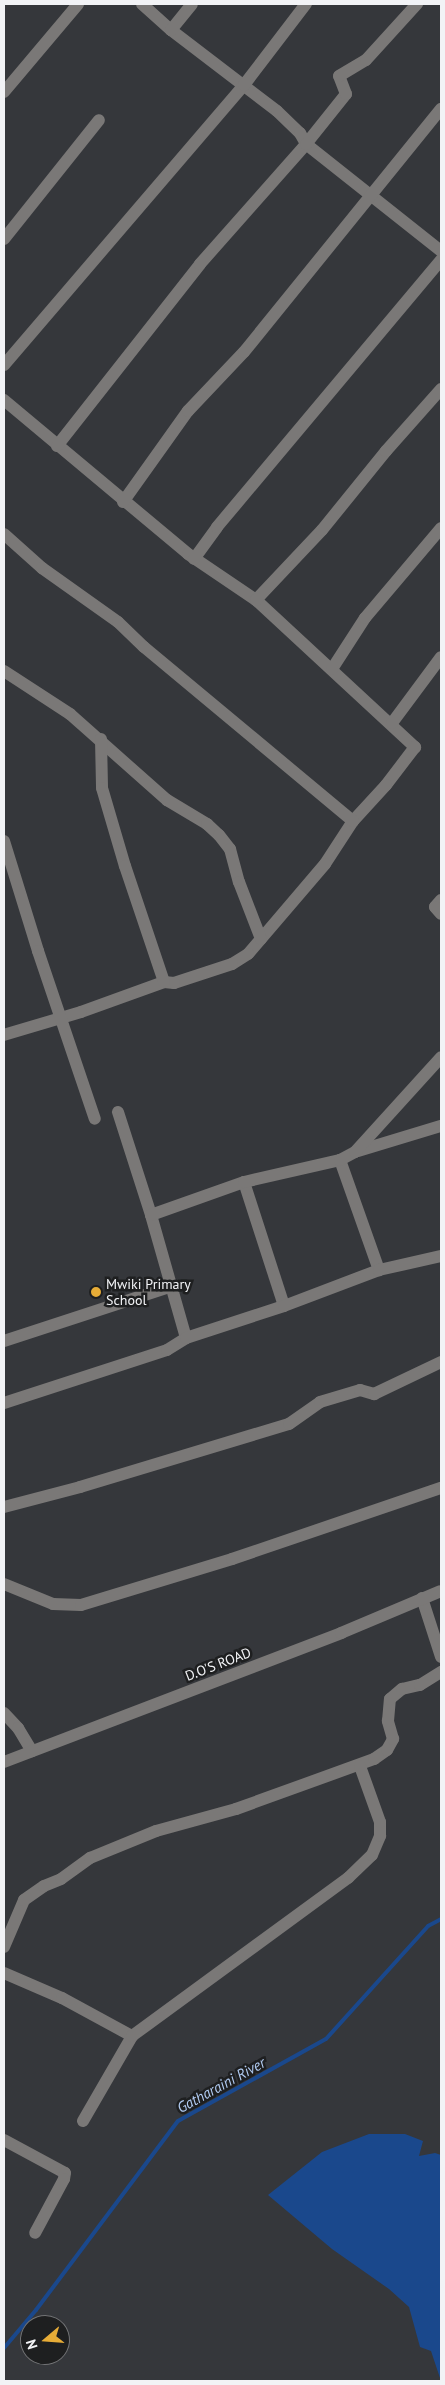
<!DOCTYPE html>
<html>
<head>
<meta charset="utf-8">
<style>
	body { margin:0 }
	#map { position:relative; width:445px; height:2385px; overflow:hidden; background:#35373b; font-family:"PT Sans",sans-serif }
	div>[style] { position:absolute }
	.water>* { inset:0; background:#1a488c }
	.stream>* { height:4px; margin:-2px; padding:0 2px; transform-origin:2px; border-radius:2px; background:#1a488c }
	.minor>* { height:12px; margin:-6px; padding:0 6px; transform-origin:6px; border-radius:6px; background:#7a7877 }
	.dots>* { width:14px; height:14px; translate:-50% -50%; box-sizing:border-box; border:2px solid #1e1f20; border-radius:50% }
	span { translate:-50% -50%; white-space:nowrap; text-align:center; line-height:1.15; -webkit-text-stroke:5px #1e1f20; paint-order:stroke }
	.poi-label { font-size:14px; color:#f2f3f6 }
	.left { translate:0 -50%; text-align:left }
	.street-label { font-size:14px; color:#f2f3f6 }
	.water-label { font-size:15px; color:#b2ccf3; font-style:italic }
	.frame { position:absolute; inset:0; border:5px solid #f2f3f6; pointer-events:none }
	.north { position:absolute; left:20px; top:2315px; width:50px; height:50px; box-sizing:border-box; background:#1e1f20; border:1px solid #737476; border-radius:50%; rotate:252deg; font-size:14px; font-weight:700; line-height:20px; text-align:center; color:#f2f3f6 }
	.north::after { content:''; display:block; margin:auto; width:18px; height:22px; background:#e7ac37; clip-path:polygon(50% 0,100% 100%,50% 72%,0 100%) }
</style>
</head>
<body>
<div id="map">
	<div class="water">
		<div style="clip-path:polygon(369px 2134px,405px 2134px,423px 2141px,419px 2156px,435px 2153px,441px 2155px,441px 2381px,431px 2351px,420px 2347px,409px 2307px,389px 2289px,332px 2249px,268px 2195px,322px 2152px)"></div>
	</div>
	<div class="stream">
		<div style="left:4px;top:2348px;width:50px;rotate:-49.9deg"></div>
		<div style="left:36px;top:2310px;width:236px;rotate:-53.1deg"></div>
		<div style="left:178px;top:2121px;width:169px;rotate:-29deg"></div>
		<div style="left:326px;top:2039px;width:152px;rotate:-47.9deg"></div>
		<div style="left:428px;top:1926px;width:15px;rotate:-28deg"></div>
	</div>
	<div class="minor">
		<div style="left:142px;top:4px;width:39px;rotate:42deg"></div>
		<div style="left:171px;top:30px;width:133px;rotate:37.4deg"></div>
		<div style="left:277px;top:111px;width:32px;rotate:44deg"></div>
		<div style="left:300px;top:133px;width:13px;rotate:61deg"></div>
		<div style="left:306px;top:144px;width:172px;rotate:38.4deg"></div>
		<div style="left:171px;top:30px;width:33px;rotate:-51deg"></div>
		<div style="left:4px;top:92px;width:115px;rotate:-49.9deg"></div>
		<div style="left:4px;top:239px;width:152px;rotate:-51.4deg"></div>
		<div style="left:4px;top:365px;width:369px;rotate:-49.4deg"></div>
		<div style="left:244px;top:85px;width:102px;rotate:-52.6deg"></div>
		<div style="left:4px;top:400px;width:240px;rotate:39.9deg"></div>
		<div style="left:188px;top:554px;width:82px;rotate:34.1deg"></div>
		<div style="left:256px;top:600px;width:217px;rotate:42.8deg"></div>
		<div style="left:415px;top:747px;width:48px;rotate:127.3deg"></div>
		<div style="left:386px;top:785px;width:49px;rotate:132.5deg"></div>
		<div style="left:353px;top:821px;width:51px;rotate:123.1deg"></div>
		<div style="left:325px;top:864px;width:118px;rotate:130.5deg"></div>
		<div style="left:248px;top:954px;width:19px;rotate:148deg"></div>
		<div style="left:232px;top:964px;width:61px;rotate:161.9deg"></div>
		<div style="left:174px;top:983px;width:10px;rotate:-174deg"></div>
		<div style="left:164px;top:982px;width:88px;rotate:160.1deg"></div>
		<div style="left:81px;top:1012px;width:80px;rotate:163.4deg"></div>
		<div style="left:57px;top:446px;width:231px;rotate:-51.8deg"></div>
		<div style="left:200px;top:264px;width:160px;rotate:-48.5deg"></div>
		<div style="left:306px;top:144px;width:64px;rotate:-51.3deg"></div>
		<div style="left:346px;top:94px;width:19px;rotate:-111deg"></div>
		<div style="left:339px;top:76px;width:31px;rotate:-31deg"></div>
		<div style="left:366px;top:60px;width:76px;rotate:-47.7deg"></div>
		<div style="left:123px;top:502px;width:112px;rotate:-54.5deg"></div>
		<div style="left:188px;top:411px;width:81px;rotate:-46.5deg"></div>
		<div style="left:244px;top:352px;width:313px;rotate:-51deg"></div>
		<div style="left:4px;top:534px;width:51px;rotate:41.8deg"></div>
		<div style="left:42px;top:568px;width:93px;rotate:35.4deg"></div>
		<div style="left:118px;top:622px;width:36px;rotate:44deg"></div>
		<div style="left:144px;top:647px;width:272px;rotate:39.8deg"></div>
		<div style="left:194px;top:559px;width:39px;rotate:-54deg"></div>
		<div style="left:217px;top:527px;width:349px;rotate:-50deg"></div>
		<div style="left:256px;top:600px;width:96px;rotate:-46.7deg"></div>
		<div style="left:322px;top:530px;width:102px;rotate:-51deg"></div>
		<div style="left:386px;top:451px;width:83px;rotate:-48.4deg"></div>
		<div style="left:332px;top:669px;width:61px;rotate:-57.1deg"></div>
		<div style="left:365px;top:618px;width:118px;rotate:-49.8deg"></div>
		<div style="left:4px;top:671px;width:79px;rotate:33.1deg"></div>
		<div style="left:70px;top:714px;width:130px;rotate:41.6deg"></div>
		<div style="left:167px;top:800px;width:47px;rotate:31deg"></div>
		<div style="left:207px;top:824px;width:16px;rotate:43deg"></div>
		<div style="left:219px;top:835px;width:18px;rotate:52deg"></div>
		<div style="left:230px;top:849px;width:34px;rotate:75deg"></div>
		<div style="left:239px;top:882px;width:61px;rotate:68.9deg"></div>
		<div style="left:392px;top:723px;width:82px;rotate:-53.4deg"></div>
		<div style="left:101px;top:739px;width:49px;rotate:88.8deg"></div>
		<div style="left:102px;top:788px;width:81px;rotate:73.6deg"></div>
		<div style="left:125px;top:866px;width:122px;rotate:71.4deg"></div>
		<div style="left:4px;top:841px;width:115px;rotate:72.8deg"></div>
		<div style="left:38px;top:951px;width:177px;rotate:71.3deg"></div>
		<div style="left:441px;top:900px;width:9px;rotate:131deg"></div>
		<div style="left:435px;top:907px;width:9px;rotate:49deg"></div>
		<div style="left:118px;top:1112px;width:108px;rotate:72.2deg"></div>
		<div style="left:151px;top:1215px;width:128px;rotate:74.1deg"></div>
		<div style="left:358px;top:1151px;width:87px;rotate:-16.8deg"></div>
		<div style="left:340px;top:1160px;width:117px;rotate:70.5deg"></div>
		<div style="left:244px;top:1182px;width:130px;rotate:72.1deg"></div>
		<div style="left:151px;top:1215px;width:99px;rotate:-19.5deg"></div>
		<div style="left:244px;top:1182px;width:98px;rotate:-12.9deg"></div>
		<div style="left:340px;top:1160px;width:17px;rotate:-28deg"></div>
		<div style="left:355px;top:1152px;width:128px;rotate:-47.8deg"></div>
		<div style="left:4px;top:1341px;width:177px;rotate:-18.1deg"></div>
		<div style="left:4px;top:1403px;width:171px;rotate:-18deg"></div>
		<div style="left:167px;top:1350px;width:22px;rotate:-32deg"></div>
		<div style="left:186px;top:1338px;width:103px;rotate:-18.1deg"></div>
		<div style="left:284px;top:1306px;width:102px;rotate:-20.8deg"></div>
		<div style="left:379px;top:1270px;width:64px;rotate:-12.7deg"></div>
		<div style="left:4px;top:1507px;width:79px;rotate:-14.7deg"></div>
		<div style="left:80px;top:1487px;width:218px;rotate:-16.8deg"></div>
		<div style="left:289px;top:1424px;width:38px;rotate:-35deg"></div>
		<div style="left:320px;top:1402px;width:42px;rotate:-16.7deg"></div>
		<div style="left:360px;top:1390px;width:15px;rotate:16deg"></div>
		<div style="left:374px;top:1394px;width:74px;rotate:-25.5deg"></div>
		<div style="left:4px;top:1584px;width:53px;rotate:22.2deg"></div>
		<div style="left:53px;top:1604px;width:28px;rotate:2deg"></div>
		<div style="left:81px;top:1605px;width:158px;rotate:-16.9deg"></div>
		<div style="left:232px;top:1559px;width:221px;rotate:-18.8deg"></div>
		<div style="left:422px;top:1598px;width:62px;rotate:72.1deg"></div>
		<div style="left:4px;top:1713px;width:21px;rotate:47deg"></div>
		<div style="left:18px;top:1728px;width:27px;rotate:59deg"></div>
		<div style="left:4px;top:1762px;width:361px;rotate:-20.9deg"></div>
		<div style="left:341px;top:1633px;width:108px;rotate:-22.8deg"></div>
		<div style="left:4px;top:1947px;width:51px;rotate:-66.9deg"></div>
		<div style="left:24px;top:1900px;width:24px;rotate:-35deg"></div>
		<div style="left:44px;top:1886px;width:18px;rotate:-22deg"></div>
		<div style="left:61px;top:1879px;width:36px;rotate:-36deg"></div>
		<div style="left:90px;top:1858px;width:71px;rotate:-22.2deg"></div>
		<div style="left:156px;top:1831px;width:83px;rotate:-15.4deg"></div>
		<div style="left:236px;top:1809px;width:147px;rotate:-19.9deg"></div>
		<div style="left:374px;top:1759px;width:16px;rotate:-35deg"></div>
		<div style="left:387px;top:1750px;width:13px;rotate:-61deg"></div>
		<div style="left:393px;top:1739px;width:19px;rotate:-106deg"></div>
		<div style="left:388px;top:1721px;width:22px;rotate:-85deg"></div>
		<div style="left:390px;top:1699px;width:16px;rotate:-40deg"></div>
		<div style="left:402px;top:1689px;width:18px;rotate:-13deg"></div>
		<div style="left:420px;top:1685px;width:25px;rotate:-32deg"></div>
		<div style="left:4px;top:1973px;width:63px;rotate:23.3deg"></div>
		<div style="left:62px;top:1998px;width:80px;rotate:28.5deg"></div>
		<div style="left:83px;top:2121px;width:98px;rotate:-60deg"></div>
		<div style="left:132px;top:2036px;width:268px;rotate:-36.2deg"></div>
		<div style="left:348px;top:1878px;width:33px;rotate:-44deg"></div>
		<div style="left:372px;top:1855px;width:21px;rotate:-67deg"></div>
		<div style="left:380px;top:1836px;width:14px;rotate:-90deg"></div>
		<div style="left:380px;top:1822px;width:59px;rotate:-109.7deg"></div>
		<div style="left:4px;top:2140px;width:69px;rotate:28.4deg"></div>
		<div style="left:65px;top:2173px;width:6px;rotate:99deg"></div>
		<div style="left:64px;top:2179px;width:61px;rotate:118.2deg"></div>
	</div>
	<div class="dots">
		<div style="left:96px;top:1292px;background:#e7ac37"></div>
	</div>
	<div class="poi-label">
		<span class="left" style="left:106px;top:1292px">Mwiki Primary<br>School</span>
	</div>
	<div class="street-label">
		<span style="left:218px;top:1664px;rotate:-21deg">D.O'S ROAD</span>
	</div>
	<div class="water-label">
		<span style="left:221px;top:2085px;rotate:-29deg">Gatharaini River</span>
	</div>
	<div class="frame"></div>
	<div class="north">N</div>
</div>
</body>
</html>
